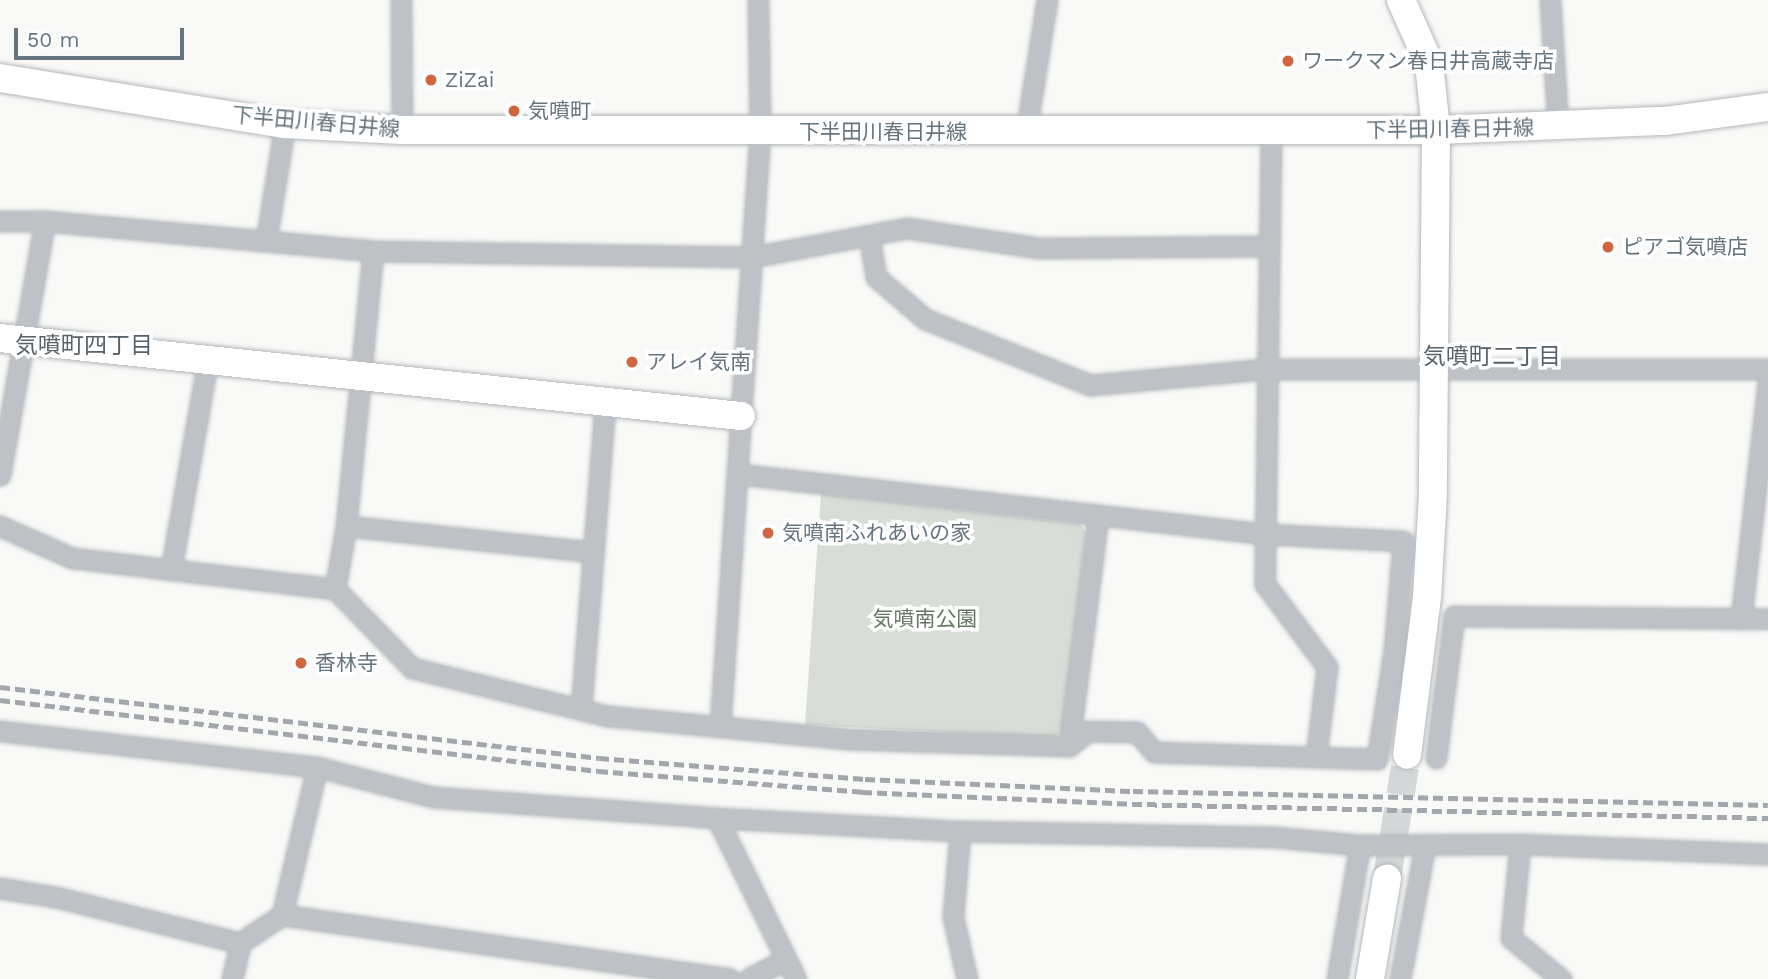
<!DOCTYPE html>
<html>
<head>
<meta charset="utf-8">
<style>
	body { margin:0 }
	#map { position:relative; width:1768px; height:979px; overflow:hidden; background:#f9f9f7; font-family:"Work Sans","Noto Sans JP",sans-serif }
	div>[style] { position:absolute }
	.green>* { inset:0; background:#d9ddd7 }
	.secondary-tunnel>* { height:28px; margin-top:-14px; transform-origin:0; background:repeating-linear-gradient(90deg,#d4d8d9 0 28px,transparent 0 42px) }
	.roads { filter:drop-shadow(0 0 2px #b3b8bc) drop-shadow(0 0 2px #b3b8bc) }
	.street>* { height:19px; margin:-9.5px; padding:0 9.5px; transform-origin:9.5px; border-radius:9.5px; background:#bec2c6 }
	.secondary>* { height:28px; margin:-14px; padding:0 14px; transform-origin:14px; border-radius:14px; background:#fff }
	.rail>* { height:5px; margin-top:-2.5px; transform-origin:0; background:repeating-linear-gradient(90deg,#a1a7ac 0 10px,transparent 0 15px) }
	.dots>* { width:19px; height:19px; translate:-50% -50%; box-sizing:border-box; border:4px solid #fff; border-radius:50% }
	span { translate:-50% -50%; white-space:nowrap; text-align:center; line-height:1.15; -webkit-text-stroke:7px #fff; paint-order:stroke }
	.poi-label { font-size:21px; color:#66747e }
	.left { translate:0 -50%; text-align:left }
	.street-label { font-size:21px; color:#66747e }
	.park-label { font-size:21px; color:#687766 }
	.neighbourhood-label { font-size:23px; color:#58626a }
	.scale { position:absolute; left:14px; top:28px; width:170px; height:32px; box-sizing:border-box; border:4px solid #66747e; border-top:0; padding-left:9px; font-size:21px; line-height:24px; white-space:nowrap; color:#66747e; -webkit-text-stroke:5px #fff; paint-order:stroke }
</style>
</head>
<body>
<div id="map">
	<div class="green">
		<div style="clip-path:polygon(821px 494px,1080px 524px,1086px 532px,1063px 731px,1055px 737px,805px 725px)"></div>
	</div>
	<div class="secondary-tunnel">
		<div style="left:1387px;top:878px;width:125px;rotate:-80.8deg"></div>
	</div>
	<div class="roads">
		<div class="street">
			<div style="left:401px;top:0;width:130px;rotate:89.6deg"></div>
			<div style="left:1550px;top:0;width:127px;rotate:86.4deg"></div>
			<div style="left:1026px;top:132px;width:134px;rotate:-81deg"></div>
			<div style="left:1271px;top:132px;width:452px;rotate:90.8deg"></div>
			<div style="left:1265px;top:584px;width:104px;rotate:53.2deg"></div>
			<div style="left:1327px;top:667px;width:91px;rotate:97deg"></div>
			<div style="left:0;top:221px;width:45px"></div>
			<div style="left:45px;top:221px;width:329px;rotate:5.2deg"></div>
			<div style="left:373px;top:251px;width:379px;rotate:0.9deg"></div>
			<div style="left:752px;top:257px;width:158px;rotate:-10.6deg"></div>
			<div style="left:907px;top:228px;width:134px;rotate:8.6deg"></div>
			<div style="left:1039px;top:248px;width:228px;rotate:-0.5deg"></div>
			<div style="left:869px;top:236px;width:42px;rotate:80.3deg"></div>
			<div style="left:876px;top:277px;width:65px;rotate:40.6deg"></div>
			<div style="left:925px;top:319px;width:178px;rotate:21.8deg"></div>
			<div style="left:1090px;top:385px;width:176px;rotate:-5.2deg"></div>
			<div style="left:1265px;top:369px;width:503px"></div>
			<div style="left:266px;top:241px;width:119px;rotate:-80.8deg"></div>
			<div style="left:0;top:475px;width:258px;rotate:-80deg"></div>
			<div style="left:0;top:526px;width:79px;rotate:24deg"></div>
			<div style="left:72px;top:558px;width:265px;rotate:6.7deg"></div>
			<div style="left:335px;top:589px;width:110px;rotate:45.7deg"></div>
			<div style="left:412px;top:668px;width:202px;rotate:13.8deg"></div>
			<div style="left:608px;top:716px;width:238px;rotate:5.5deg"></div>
			<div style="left:845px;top:739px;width:224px;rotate:1.8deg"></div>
			<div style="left:1069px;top:746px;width:24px;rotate:-38deg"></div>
			<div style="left:1088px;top:731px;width:49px;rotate:1.2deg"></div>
			<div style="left:1137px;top:732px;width:26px;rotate:50deg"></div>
			<div style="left:1154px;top:752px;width:223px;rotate:1.8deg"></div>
			<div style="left:1377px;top:759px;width:110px;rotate:-81.1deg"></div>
			<div style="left:1394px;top:650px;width:109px;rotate:-85.3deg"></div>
			<div style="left:1403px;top:541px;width:138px;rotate:-177.1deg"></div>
			<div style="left:1265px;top:534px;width:530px;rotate:-173.5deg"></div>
			<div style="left:346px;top:526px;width:248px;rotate:6deg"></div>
			<div style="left:171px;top:570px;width:210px;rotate:-80.1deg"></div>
			<div style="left:335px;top:589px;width:64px;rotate:-80.1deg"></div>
			<div style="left:346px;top:526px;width:276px;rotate:-84.4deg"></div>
			<div style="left:1741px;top:619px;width:239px;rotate:-83.5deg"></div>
			<div style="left:581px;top:709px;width:306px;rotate:-85.5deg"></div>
			<div style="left:720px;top:727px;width:597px;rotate:-86.16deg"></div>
			<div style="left:760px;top:131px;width:131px;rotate:-90.9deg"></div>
			<div style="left:0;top:731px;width:319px;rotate:6.5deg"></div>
			<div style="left:317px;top:767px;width:120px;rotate:14.5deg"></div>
			<div style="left:433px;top:797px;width:285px;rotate:4.2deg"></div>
			<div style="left:717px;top:818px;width:243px;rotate:3.1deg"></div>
			<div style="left:960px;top:831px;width:314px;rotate:1.1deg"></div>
			<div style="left:1274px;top:837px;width:86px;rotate:5.3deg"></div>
			<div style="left:1360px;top:845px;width:160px;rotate:-0.4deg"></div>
			<div style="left:1520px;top:844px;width:248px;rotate:2.3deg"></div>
			<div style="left:1069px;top:746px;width:233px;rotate:-82.8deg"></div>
			<div style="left:1436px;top:758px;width:143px;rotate:-82.8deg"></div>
			<div style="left:1454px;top:616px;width:314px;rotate:0.5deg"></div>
			<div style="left:717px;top:818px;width:179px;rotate:63.9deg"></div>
			<div style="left:960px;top:831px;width:86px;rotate:94.7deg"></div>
			<div style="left:953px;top:917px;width:64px;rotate:77.3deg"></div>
			<div style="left:1520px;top:844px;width:94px;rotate:95.5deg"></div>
			<div style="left:1511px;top:938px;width:65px;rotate:39.4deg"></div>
			<div style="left:0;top:888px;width:57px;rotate:9.1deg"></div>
			<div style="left:56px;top:897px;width:190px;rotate:14deg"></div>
			<div style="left:282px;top:915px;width:452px;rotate:8.1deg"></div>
			<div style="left:232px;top:979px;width:37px;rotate:-77deg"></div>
			<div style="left:240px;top:943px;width:50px;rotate:-33.7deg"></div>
			<div style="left:282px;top:915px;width:152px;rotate:-76.7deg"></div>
			<div style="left:748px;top:979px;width:42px;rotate:-27.2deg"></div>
			<div style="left:1337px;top:979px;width:136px;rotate:-80.3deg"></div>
			<div style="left:1400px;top:979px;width:136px;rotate:-79.4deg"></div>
		</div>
		<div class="secondary">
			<div style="left:1401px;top:0;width:69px;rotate:66deg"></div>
			<div style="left:1429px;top:63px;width:67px;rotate:84deg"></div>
			<div style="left:1436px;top:130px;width:364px;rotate:90.5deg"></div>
			<div style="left:1433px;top:494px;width:103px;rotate:93.3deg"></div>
			<div style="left:1427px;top:597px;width:159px;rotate:97.2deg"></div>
			<div style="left:0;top:78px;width:289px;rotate:9.2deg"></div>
			<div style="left:285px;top:124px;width:117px;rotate:2.9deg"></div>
			<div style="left:402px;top:130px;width:1034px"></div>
			<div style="left:1436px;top:130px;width:229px;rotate:-2.3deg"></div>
			<div style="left:1665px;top:121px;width:104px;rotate:-7.7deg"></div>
			<div style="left:0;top:338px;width:745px;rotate:6.01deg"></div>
			<div style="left:1370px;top:979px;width:102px;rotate:-80.4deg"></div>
		</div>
	</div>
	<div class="rail">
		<div style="left:0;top:687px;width:603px;rotate:6.76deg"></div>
		<div style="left:599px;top:758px;width:267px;rotate:4.5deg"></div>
		<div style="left:865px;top:779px;width:268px;rotate:2.6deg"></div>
		<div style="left:1133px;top:791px;width:635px;rotate:1.26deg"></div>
		<div style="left:0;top:700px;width:602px;rotate:6.77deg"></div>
		<div style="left:598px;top:771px;width:265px;rotate:4.5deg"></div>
		<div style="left:862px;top:792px;width:270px;rotate:2.5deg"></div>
		<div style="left:1132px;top:804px;width:636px;rotate:1.26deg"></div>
	</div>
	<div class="dots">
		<div style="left:1288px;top:61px;background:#d1653f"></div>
		<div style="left:431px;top:80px;background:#d1653f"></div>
		<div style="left:514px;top:111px;background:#d1653f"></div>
		<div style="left:1608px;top:247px;background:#d1653f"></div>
		<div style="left:632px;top:362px;background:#d1653f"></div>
		<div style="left:768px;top:533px;background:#d1653f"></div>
		<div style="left:301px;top:663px;background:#d1653f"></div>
	</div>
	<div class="poi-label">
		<span class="left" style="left:1302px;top:61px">ワークマン春日井高蔵寺店</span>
		<span class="left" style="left:445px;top:80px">ZiZai</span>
		<span class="left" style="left:528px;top:111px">気噴町</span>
		<span class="left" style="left:1622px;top:247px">ピアゴ気噴店</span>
		<span class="left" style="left:646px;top:362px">アレイ気南</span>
		<span class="left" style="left:782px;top:533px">気噴南ふれあいの家</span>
		<span class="left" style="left:315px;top:663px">香林寺</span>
	</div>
	<div class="street-label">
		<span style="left:316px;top:122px;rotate:5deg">下半田川春日井線</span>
		<span style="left:1450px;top:129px;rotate:-1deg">下半田川春日井線</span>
		<span style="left:883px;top:132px">下半田川春日井線</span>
	</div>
	<div class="park-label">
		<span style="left:925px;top:619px">気噴南公園</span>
	</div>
	<div class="neighbourhood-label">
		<span style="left:84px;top:346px">気噴町四丁目</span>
		<span style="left:1492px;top:357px">気噴町二丁目</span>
	</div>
	<div class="scale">50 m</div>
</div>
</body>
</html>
